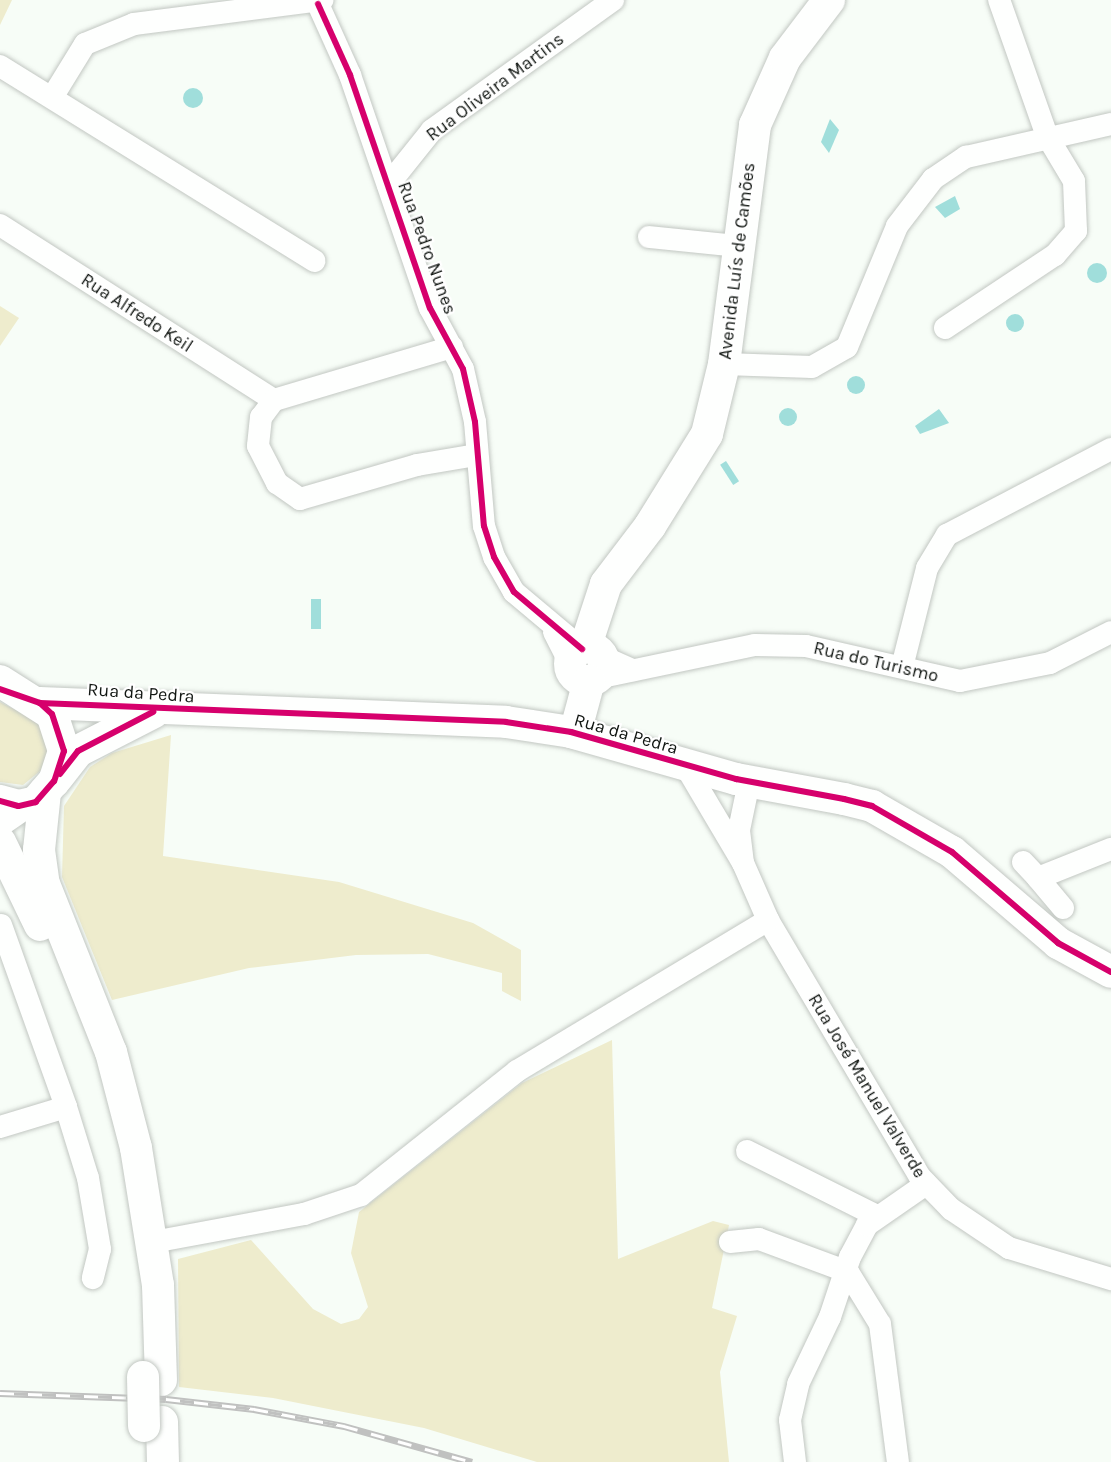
<!DOCTYPE html>
<html>
<head>
<meta charset="utf-8">
<style>
	body { margin:0 }
	#map { position:relative; width:1111px; height:1462px; overflow:hidden; background:#f7fdf7; font-family:Karla,sans-serif }
	div>[style] { position:absolute }
	.green>* { inset:0; background:#eeeccd }
	.water>* { inset:0; background:#a0dedb; transform-origin:0 0 }
	.round { border-radius:50% }
	.roads { filter:drop-shadow(0 0 2px #c2c7c2) drop-shadow(0 0 2px #c2c7c2) }
	.street>* { height:22px; margin:-11px; padding:0 11px; transform-origin:11px; border-radius:11px; background:#fefffe }
	.secondary>* { height:32px; margin:-16px; padding:0 16px; transform-origin:16px; border-radius:16px; background:#fefffe }
	.secondary>.ring { margin:-16px; padding:0; box-sizing:content-box; background:none; border:32px solid #fefffe; border-radius:50% }
	.rail>* { height:7px; margin-top:-3.5px; transform-origin:0; background:repeating-linear-gradient(90deg,#fff 0 14px,#c0c1c0 0 28px); box-sizing:border-box; border-block:2px solid #c0c1c0 }
	.bridges { filter:drop-shadow(0 0 2px #c2c7c2) drop-shadow(0 0 2px #c2c7c2) }
	.secondary-bridge>* { height:32px; margin:-16px; padding:0 16px; transform-origin:16px; border-radius:16px; background:#fefffe }
	.cycleway>* { height:6px; margin:-3px; padding:0 3px; transform-origin:3px; border-radius:3px; background:#d6006c }
	span { translate:-50% -50%; white-space:nowrap; text-align:center; line-height:1.15; -webkit-text-stroke:4.5px #fff; paint-order:stroke }
	.street-label { font-size:18px; color:#111612 }
</style>
</head>
<body>
<div id="map">
	<div class="green">
		<div style="clip-path:polygon(0 0,12px 0,0 25px)"></div>
		<div style="clip-path:polygon(0 306px,19px 318px,0 346px)"></div>
		<div style="clip-path:polygon(0 702px,43px 724px,49px 753px,45px 767px,23px 785px,0 782px)"></div>
		<div style="clip-path:polygon(171px 735px,163px 856px,339px 882px,473px 923px,521px 950px,521px 1001px,502px 991px,502px 973px,428px 954px,356px 955px,249px 968px,112px 1000px,62px 877px,64px 806px,90px 767px,112px 753px)"></div>
		<div style="clip-path:polygon(612px 1040px,618px 1259px,713px 1221px,729px 1225px,712px 1308px,737px 1316px,720px 1372px,729px 1462px,537px 1462px,424px 1428px,273px 1398px,179px 1387px,178px 1259px,251px 1240px,313px 1309px,341px 1324px,359px 1319px,368px 1307px,351px 1253px,359px 1212px,522px 1083px)"></div>
	</div>
	<div class="water">
		<div class="round" style="left:183px;top:88px;width:20px;height:20px"></div>
		<div style="clip-path:polygon(830px 119px,839px 130px,829px 153px,821px 142px)"></div>
		<div style="clip-path:polygon(955px 196px,960px 209px,945px 218px,935px 207px)"></div>
		<div class="round" style="left:1087px;top:263px;width:20px;height:20px"></div>
		<div class="round" style="left:1006px;top:314px;width:18px;height:18px"></div>
		<div class="round" style="left:847px;top:376px;width:18px;height:18px"></div>
		<div class="round" style="left:779px;top:408px;width:18px;height:18px"></div>
		<div style="clip-path:polygon(939px 409px,949px 423px,920px 434px,915px 426px)"></div>
		<div style="left:726px;top:461px;width:24px;height:7px;rotate:57deg"></div>
		<div style="left:311px;top:599px;width:10px;height:30px"></div>
	</div>
	<div class="roads">
		<div class="street">
			<div style="left:318px;top:4px;width:78px;rotate:65.7deg"></div>
			<div style="left:350px;top:75px;width:246px;rotate:71.1deg"></div>
			<div style="left:430px;top:308px;width:69px;rotate:61.6deg"></div>
			<div style="left:463px;top:369px;width:54px;rotate:77.2deg"></div>
			<div style="left:475px;top:422px;width:104px;rotate:85.1deg"></div>
			<div style="left:484px;top:526px;width:33px;rotate:72deg"></div>
			<div style="left:494px;top:557px;width:40px;rotate:60.3deg"></div>
			<div style="left:514px;top:592px;width:89px;rotate:40deg"></div>
			<div style="left:0;top:66px;width:370px;rotate:31.8deg"></div>
			<div style="left:53px;top:96px;width:61px;rotate:-58.4deg"></div>
			<div style="left:85px;top:44px;width:53px;rotate:-22.2deg"></div>
			<div style="left:134px;top:24px;width:190px;rotate:-7.3deg"></div>
			<div style="left:388px;top:185px;width:70px;rotate:-51.3deg"></div>
			<div style="left:432px;top:130px;width:223px;rotate:-35.7deg"></div>
			<div style="left:0;top:225px;width:325px;rotate:32.6deg"></div>
			<div style="left:649px;top:237px;width:89px;rotate:5.8deg"></div>
			<div style="left:945px;top:328px;width:132px;rotate:-33.6deg"></div>
			<div style="left:1055px;top:255px;width:32px;rotate:-49deg"></div>
			<div style="left:1076px;top:231px;width:50px;rotate:-92.3deg"></div>
			<div style="left:1074px;top:181px;width:52px;rotate:-121deg"></div>
			<div style="left:1047px;top:136px;width:144px;rotate:-109.4deg"></div>
			<div style="left:452px;top:347px;width:186px;rotate:163.4deg"></div>
			<div style="left:274px;top:400px;width:21px;rotate:127deg"></div>
			<div style="left:261px;top:417px;width:29px;rotate:96deg"></div>
			<div style="left:258px;top:446px;width:42px;rotate:62.8deg"></div>
			<div style="left:277px;top:483px;width:28px;rotate:35deg"></div>
			<div style="left:300px;top:499px;width:122px;rotate:-16.2deg"></div>
			<div style="left:417px;top:465px;width:60px;rotate:-9.6deg"></div>
			<div style="left:724px;top:364px;width:88px;rotate:2deg"></div>
			<div style="left:812px;top:367px;width:40px;rotate:-29.7deg"></div>
			<div style="left:847px;top:347px;width:131px;rotate:-67.5deg"></div>
			<div style="left:897px;top:226px;width:59px;rotate:-52.5deg"></div>
			<div style="left:933px;top:179px;width:40px;rotate:-34deg"></div>
			<div style="left:966px;top:157px;width:149px;rotate:-12.8deg"></div>
			<div style="left:554px;top:632px;width:35px;rotate:63deg"></div>
			<div style="left:601px;top:656px;width:35px;rotate:24deg"></div>
			<div style="left:902px;top:667px;width:102px;rotate:-75.8deg"></div>
			<div style="left:927px;top:568px;width:39px;rotate:-59deg"></div>
			<div style="left:947px;top:535px;width:185px;rotate:-27.7deg"></div>
			<div style="left:597px;top:678px;width:161px;rotate:-11.8deg"></div>
			<div style="left:755px;top:645px;width:51px;rotate:1.1deg"></div>
			<div style="left:806px;top:646px;width:158px;rotate:12.8deg"></div>
			<div style="left:960px;top:681px;width:92px;rotate:-11.3deg"></div>
			<div style="left:1050px;top:663px;width:68px;rotate:-26.9deg"></div>
			<div style="left:686px;top:767px;width:112px;rotate:59.3deg"></div>
			<div style="left:743px;top:863px;width:62px;rotate:66.3deg"></div>
			<div style="left:768px;top:920px;width:299px;rotate:59.4deg"></div>
			<div style="left:920px;top:1177px;width:45px;rotate:45.9deg"></div>
			<div style="left:951px;top:1209px;width:70px;rotate:33.9deg"></div>
			<div style="left:1009px;top:1248px;width:107px;rotate:16.9deg"></div>
			<div style="left:0;top:826px;width:40px;rotate:-34.9deg"></div>
			<div style="left:1023px;top:862px;width:22px;rotate:47deg"></div>
			<div style="left:743px;top:863px;width:33px;rotate:-97deg"></div>
			<div style="left:739px;top:830px;width:49px;rotate:-78.2deg"></div>
			<div style="left:1063px;top:908px;width:39px;rotate:-130deg"></div>
			<div style="left:1038px;top:878px;width:79px;rotate:-21.7deg"></div>
			<div style="left:1px;top:925px;width:193px;rotate:70.3deg"></div>
			<div style="left:0;top:1127px;width:69px;rotate:-16.9deg"></div>
			<div style="left:66px;top:1107px;width:74px;rotate:72.8deg"></div>
			<div style="left:88px;top:1178px;width:72px;rotate:80.4deg"></div>
			<div style="left:100px;top:1249px;width:30px;rotate:104deg"></div>
			<div style="left:747px;top:1151px;width:145px;rotate:26.6deg"></div>
			<div style="left:153px;top:1242px;width:154px;rotate:-10.5deg"></div>
			<div style="left:304px;top:1214px;width:60px;rotate:-18.4deg"></div>
			<div style="left:361px;top:1195px;width:199px;rotate:-38.5deg"></div>
			<div style="left:517px;top:1071px;width:293px;rotate:-31deg"></div>
			<div style="left:730px;top:1242px;width:29px;rotate:-6deg"></div>
			<div style="left:759px;top:1239px;width:95px;rotate:20.3deg"></div>
			<div style="left:848px;top:1272px;width:61px;rotate:58.4deg"></div>
			<div style="left:880px;top:1324px;width:139px;rotate:82.6deg"></div>
			<div style="left:795px;top:1462px;width:42px;rotate:-96.8deg"></div>
			<div style="left:790px;top:1420px;width:37px;rotate:-77deg"></div>
			<div style="left:798px;top:1384px;width:74px;rotate:-64.5deg"></div>
			<div style="left:830px;top:1317px;width:63px;rotate:-71.6deg"></div>
			<div style="left:850px;top:1257px;width:36px;rotate:-62deg"></div>
			<div style="left:867px;top:1225px;width:72px;rotate:-34.8deg"></div>
		</div>
		<div class="secondary">
			<div class="ring" style="left:570px;top:647px;width:2px;height:2px"></div>
			<div style="left:585px;top:648px;width:67px;rotate:-71.8deg"></div>
			<div style="left:606px;top:584px;width:73px;rotate:-52.8deg"></div>
			<div style="left:650px;top:526px;width:108px;rotate:-58.2deg"></div>
			<div style="left:707px;top:434px;width:72px;rotate:-76.3deg"></div>
			<div style="left:724px;top:364px;width:241px;rotate:-82.6deg"></div>
			<div style="left:755px;top:125px;width:73px;rotate:-65.9deg"></div>
			<div style="left:785px;top:58px;width:73px;rotate:-52.8deg"></div>
			<div style="left:0;top:681px;width:62px;rotate:32.4deg"></div>
			<div style="left:52px;top:714px;width:39px;rotate:72deg"></div>
			<div style="left:64px;top:751px;width:32px;rotate:108deg"></div>
			<div style="left:54px;top:781px;width:28px;rotate:131deg"></div>
			<div style="left:36px;top:802px;width:18px;rotate:167deg"></div>
			<div style="left:18px;top:806px;width:19px;rotate:-164deg"></div>
			<div style="left:40px;top:703px;width:466px;rotate:2.3deg"></div>
			<div style="left:506px;top:722px;width:66px;rotate:8.7deg"></div>
			<div style="left:571px;top:732px;width:172px;rotate:15.9deg"></div>
			<div style="left:736px;top:779px;width:110px;rotate:10.5deg"></div>
			<div style="left:844px;top:799px;width:29px;rotate:14deg"></div>
			<div style="left:872px;top:806px;width:92px;rotate:29.9deg"></div>
			<div style="left:952px;top:852px;width:140px;rotate:40.6deg"></div>
			<div style="left:1058px;top:943px;width:60px;rotate:28.7deg"></div>
			<div style="left:575px;top:733px;width:54px;rotate:-74.9deg"></div>
			<div style="left:57px;top:778px;width:34px;rotate:-52deg"></div>
			<div style="left:78px;top:751px;width:85px;rotate:-27.2deg"></div>
			<div style="left:45px;top:792px;width:58px;rotate:95.9deg"></div>
			<div style="left:39px;top:850px;width:34px;rotate:82deg"></div>
			<div style="left:44px;top:884px;width:181px;rotate:68.3deg"></div>
			<div style="left:111px;top:1052px;width:99px;rotate:75.4deg"></div>
			<div style="left:136px;top:1148px;width:139px;rotate:80.9deg"></div>
			<div style="left:158px;top:1285px;width:95px;rotate:88.2deg"></div>
			<div style="left:0;top:842px;width:92px;rotate:64.3deg"></div>
			<div style="left:162px;top:1422px;width:40px;rotate:88.6deg"></div>
		</div>
	</div>
	<div class="rail">
		<div style="left:0;top:1393px;width:166px;rotate:2.1deg"></div>
		<div style="left:166px;top:1399px;width:89px;rotate:6.5deg"></div>
		<div style="left:254px;top:1409px;width:92px;rotate:10.7deg"></div>
		<div style="left:344px;top:1426px;width:133px;rotate:15.7deg"></div>
	</div>
	<div class="bridges">
		<div class="secondary-bridge">
			<div style="left:143px;top:1377px;width:49px;rotate:88.8deg"></div>
		</div>
	</div>
	<div class="cycleway">
		<div style="left:318px;top:4px;width:78px;rotate:65.7deg"></div>
		<div style="left:350px;top:75px;width:246px;rotate:71.1deg"></div>
		<div style="left:430px;top:308px;width:69px;rotate:61.6deg"></div>
		<div style="left:463px;top:369px;width:54px;rotate:77.2deg"></div>
		<div style="left:475px;top:422px;width:104px;rotate:85.1deg"></div>
		<div style="left:484px;top:526px;width:33px;rotate:72deg"></div>
		<div style="left:494px;top:557px;width:40px;rotate:60.3deg"></div>
		<div style="left:514px;top:592px;width:89px;rotate:40deg"></div>
		<div style="left:0;top:689px;width:42px;rotate:19.3deg"></div>
		<div style="left:40px;top:703px;width:16px;rotate:43deg"></div>
		<div style="left:52px;top:714px;width:39px;rotate:72deg"></div>
		<div style="left:64px;top:751px;width:32px;rotate:108deg"></div>
		<div style="left:54px;top:781px;width:28px;rotate:131deg"></div>
		<div style="left:36px;top:802px;width:18px;rotate:167deg"></div>
		<div style="left:18px;top:806px;width:19px;rotate:-164deg"></div>
		<div style="left:40px;top:703px;width:466px;rotate:2.3deg"></div>
		<div style="left:506px;top:722px;width:66px;rotate:8.7deg"></div>
		<div style="left:571px;top:732px;width:172px;rotate:15.9deg"></div>
		<div style="left:736px;top:779px;width:110px;rotate:10.5deg"></div>
		<div style="left:844px;top:799px;width:29px;rotate:14deg"></div>
		<div style="left:872px;top:806px;width:92px;rotate:29.9deg"></div>
		<div style="left:952px;top:852px;width:140px;rotate:40.6deg"></div>
		<div style="left:1058px;top:943px;width:60px;rotate:28.7deg"></div>
		<div style="left:60px;top:774px;width:29px;rotate:-52deg"></div>
		<div style="left:78px;top:751px;width:85px;rotate:-27.5deg"></div>
	</div>
	<div class="street-label">
		<span style="left:495px;top:87px;rotate:-37deg">Rua Oliveira Martins</span>
		<span style="left:427px;top:248px;rotate:70deg">Rua Pedro Nunes</span>
		<span style="left:737px;top:261px;rotate:-83deg">Avenida Luís de Camões</span>
		<span style="left:137px;top:313px;rotate:33deg">Rua Alfredo Keil</span>
		<span style="left:876px;top:662px;rotate:13deg">Rua do Turismo</span>
		<span style="left:141px;top:693px;rotate:4deg">Rua da Pedra</span>
		<span style="left:626px;top:734px;rotate:16deg">Rua da Pedra</span>
		<span style="left:867px;top:1086px;rotate:59deg">Rua José Manuel Valverde</span>
	</div>
</div>
</body>
</html>
